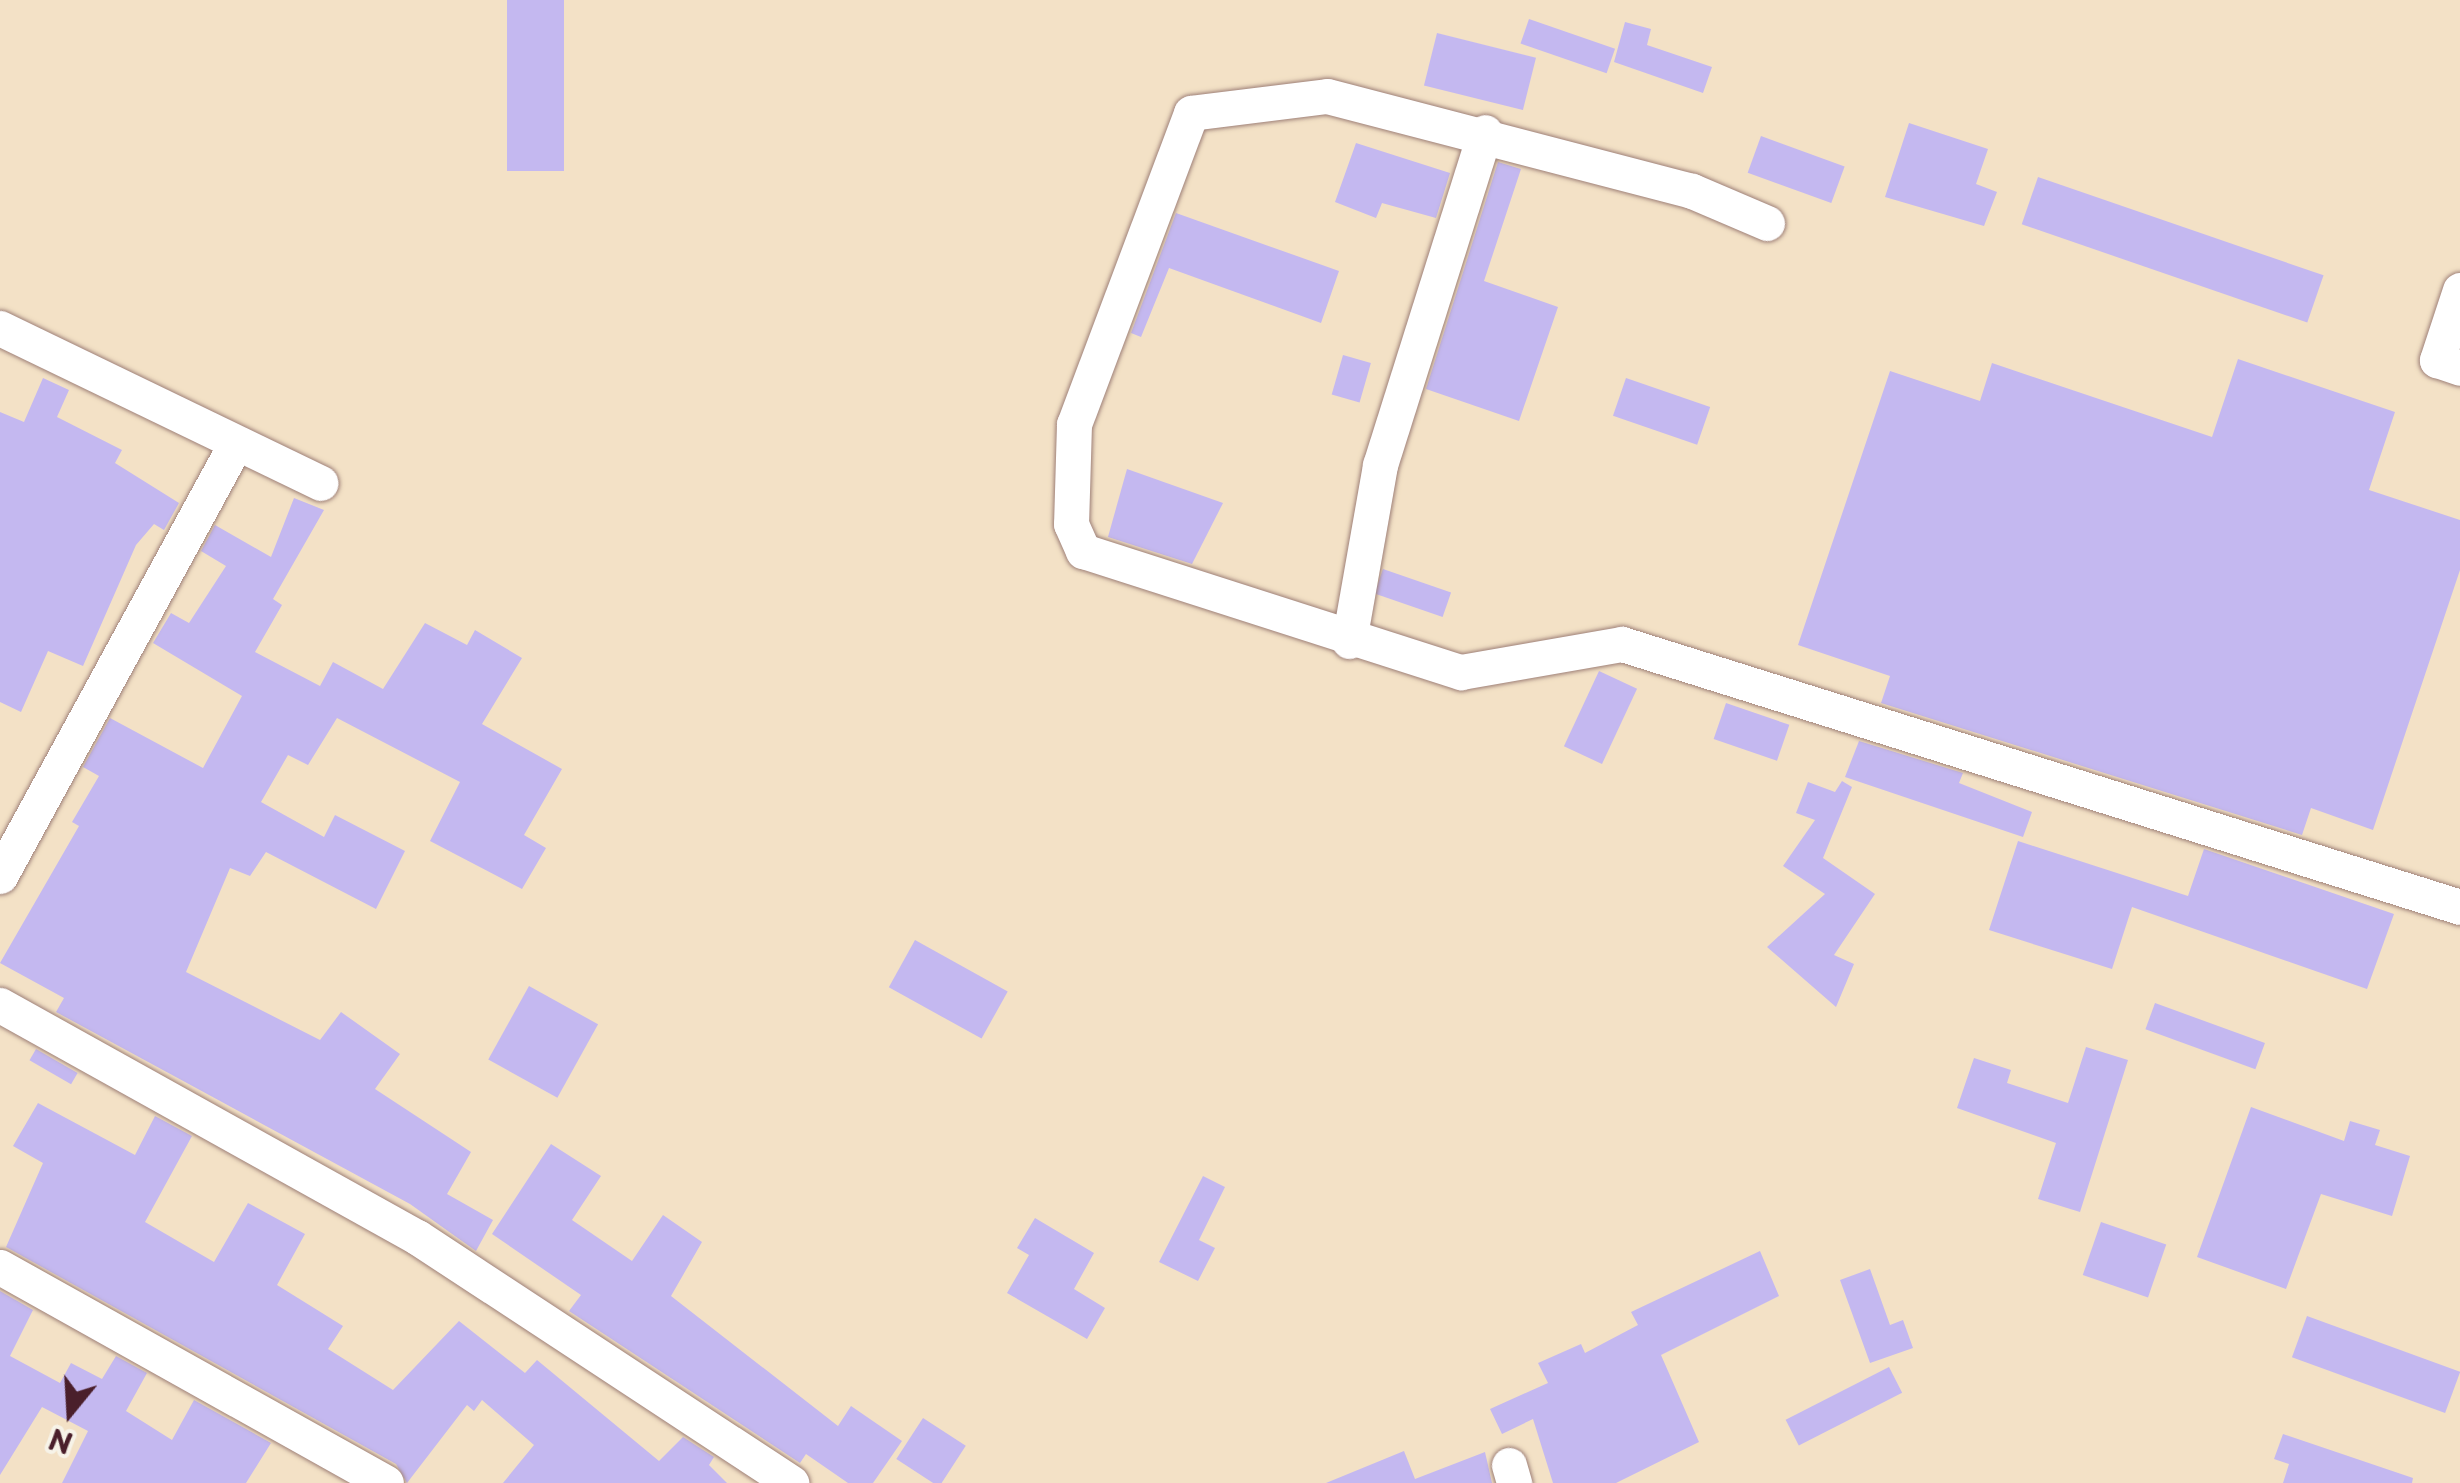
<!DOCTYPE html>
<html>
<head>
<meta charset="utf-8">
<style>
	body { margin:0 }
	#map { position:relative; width:2460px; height:1483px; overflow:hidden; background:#f3e1c6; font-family:"Playpen Sans",sans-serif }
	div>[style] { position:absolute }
	.building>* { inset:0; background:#c4b8f0; transform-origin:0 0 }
	.roads { filter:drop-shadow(0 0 2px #9e8078) drop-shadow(0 0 2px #9e8078) }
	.street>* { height:35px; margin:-17.5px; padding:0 17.5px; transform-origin:17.5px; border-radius:17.5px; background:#fff }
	span { translate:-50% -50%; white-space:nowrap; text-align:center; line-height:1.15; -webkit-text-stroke:8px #f7f3e8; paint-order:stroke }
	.north { position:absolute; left:20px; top:1363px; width:100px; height:100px; -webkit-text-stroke:8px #f7f3e8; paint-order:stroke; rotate:198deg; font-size:28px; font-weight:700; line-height:40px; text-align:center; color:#4a1f2b }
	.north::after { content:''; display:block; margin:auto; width:35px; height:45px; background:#4a1f2b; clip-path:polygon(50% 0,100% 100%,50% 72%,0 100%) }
</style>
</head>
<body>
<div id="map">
	<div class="building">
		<div style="left:507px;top:0;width:57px;height:171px"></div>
		<div style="left:1529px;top:19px;width:91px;height:26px;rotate:19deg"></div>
		<div style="clip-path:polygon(1625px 22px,1651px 29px,1647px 45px,1712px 67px,1703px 93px,1614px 62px)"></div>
		<div style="left:1437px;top:33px;width:102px;height:54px;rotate:14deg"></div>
		<div style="clip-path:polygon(1909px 123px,1988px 149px,1976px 184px,1997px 192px,1984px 226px,1885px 197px)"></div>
		<div style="left:1761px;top:136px;width:89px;height:39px;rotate:20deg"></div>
		<div style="clip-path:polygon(1356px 143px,1450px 173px,1436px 218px,1382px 203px,1376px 218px,1335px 202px)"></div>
		<div style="clip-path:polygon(1498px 162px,1521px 169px,1484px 281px,1558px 307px,1519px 421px,1426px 389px)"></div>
		<div style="left:2038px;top:177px;width:302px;height:50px;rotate:19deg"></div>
		<div style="clip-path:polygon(1176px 213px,1339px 271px,1321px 323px,1169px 268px,1141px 337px,1131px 333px)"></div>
		<div style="left:1343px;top:355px;width:29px;height:41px;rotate:16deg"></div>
		<div style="clip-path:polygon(2238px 359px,2395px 412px,2369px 490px,2460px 520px,2460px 570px,2373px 830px,2311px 808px,2302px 835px,1881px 703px,1890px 676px,1798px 645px,1890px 371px,1980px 401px,1992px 363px,2212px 437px)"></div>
		<div style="clip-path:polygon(43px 378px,69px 390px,57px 417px,122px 450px,115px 463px,179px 503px,164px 530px,154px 524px,136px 545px,83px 666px,48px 651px,21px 712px,0 702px,0 412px,24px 422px)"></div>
		<div style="left:1626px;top:378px;width:89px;height:40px;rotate:19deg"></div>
		<div style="clip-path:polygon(1127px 469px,1223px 503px,1192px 564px,1108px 537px)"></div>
		<div style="clip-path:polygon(294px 498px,324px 510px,273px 599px,282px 605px,255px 652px,320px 686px,333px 662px,383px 689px,425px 623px,467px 645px,475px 630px,522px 658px,482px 724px,562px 769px,524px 835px,546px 848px,522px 889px,430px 841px,460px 782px,337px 718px,308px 765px,288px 755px,261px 802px,324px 837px,335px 815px,405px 851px,376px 909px,266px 852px,250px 876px,230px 868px,186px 972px,320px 1040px,341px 1012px,400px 1054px,375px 1089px,471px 1152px,447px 1194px,493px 1220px,476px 1251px,410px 1204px,56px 1012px,64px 998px,0 963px,79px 826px,72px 822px,99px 776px,83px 767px,110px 718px,203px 768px,242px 696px,153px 643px,171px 613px,189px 623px,226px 566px,201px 551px,215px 525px,271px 557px)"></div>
		<div style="left:1383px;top:569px;width:72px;height:26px;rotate:19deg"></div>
		<div style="left:1599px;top:671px;width:42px;height:83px;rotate:25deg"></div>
		<div style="left:1726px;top:703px;width:67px;height:38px;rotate:19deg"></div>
		<div style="clip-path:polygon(1859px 741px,1963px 773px,1959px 783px,2032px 812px,2023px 837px,1845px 777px)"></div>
		<div style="clip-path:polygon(1842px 781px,1852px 787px,1823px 858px,1875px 894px,1834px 955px,1854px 964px,1836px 1007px,1767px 947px,1825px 894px,1783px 866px,1815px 820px,1796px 813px,1808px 782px,1835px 792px)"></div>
		<div style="clip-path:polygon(2018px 841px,2188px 896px,2204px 849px,2394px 914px,2367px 989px,2132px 907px,2112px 969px,1989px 930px)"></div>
		<div style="left:915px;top:940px;width:106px;height:54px;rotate:29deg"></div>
		<div style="left:529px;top:986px;width:79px;height:84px;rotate:29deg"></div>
		<div style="left:2155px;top:1003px;width:117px;height:28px;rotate:20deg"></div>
		<div style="clip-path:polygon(2086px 1047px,2128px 1060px,2080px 1212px,2038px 1199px,2056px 1143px,1957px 1108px,1974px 1058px,2011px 1070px,2007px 1083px,2068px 1103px)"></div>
		<div style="left:36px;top:1049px;width:48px;height:13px;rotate:30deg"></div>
		<div style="clip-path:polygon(38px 1103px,135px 1155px,155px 1116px,192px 1136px,145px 1222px,214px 1262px,248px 1203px,305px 1234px,277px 1285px,343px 1326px,328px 1349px,393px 1390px,459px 1321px,525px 1373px,537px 1360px,659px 1461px,683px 1437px,714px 1457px,709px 1465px,727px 1483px,503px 1483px,534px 1445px,482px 1400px,474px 1411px,467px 1405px,407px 1483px,396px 1464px,6px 1247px,43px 1163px,13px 1146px)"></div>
		<div style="clip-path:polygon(2251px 1107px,2344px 1141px,2350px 1121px,2380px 1130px,2375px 1145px,2410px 1156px,2392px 1216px,2321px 1194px,2286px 1289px,2197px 1257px)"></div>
		<div style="clip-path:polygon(551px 1144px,601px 1176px,572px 1220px,632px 1261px,663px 1215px,702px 1242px,671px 1296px,838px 1426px,851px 1406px,902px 1441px,873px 1483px,848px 1483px,806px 1454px,800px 1463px,569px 1311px,581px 1295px,492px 1234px)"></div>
		<div style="clip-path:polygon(1203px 1176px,1225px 1187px,1199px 1240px,1215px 1248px,1198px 1281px,1159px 1262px)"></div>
		<div style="clip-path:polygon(1035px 1218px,1094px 1253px,1074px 1289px,1105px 1308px,1087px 1339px,1007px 1293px,1029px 1255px,1017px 1248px)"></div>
		<div style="left:2101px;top:1222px;width:69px;height:56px;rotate:19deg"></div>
		<div style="clip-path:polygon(1760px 1251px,1779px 1296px,1661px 1355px,1699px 1442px,1616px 1483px,1553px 1483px,1533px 1419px,1502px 1434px,1490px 1409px,1548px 1383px,1538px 1363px,1581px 1344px,1585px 1353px,1638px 1325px,1631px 1312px)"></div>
		<div style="clip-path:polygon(1870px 1269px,1890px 1325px,1903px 1320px,1913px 1348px,1870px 1363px,1840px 1280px)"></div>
		<div style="clip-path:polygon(0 1291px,33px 1310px,10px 1356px,60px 1383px,71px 1363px,102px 1379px,116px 1356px,147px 1373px,126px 1411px,172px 1440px,194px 1400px,271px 1443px,246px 1483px,62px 1483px,88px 1431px,42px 1407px,0 1475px)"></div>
		<div style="left:2307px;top:1316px;width:163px;height:44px;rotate:20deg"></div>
		<div style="left:1889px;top:1367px;width:29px;height:116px;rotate:63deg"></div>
		<div style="left:923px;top:1418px;width:51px;height:49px;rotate:33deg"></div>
		<div style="clip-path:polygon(2283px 1434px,2413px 1478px,2412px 1483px,2283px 1483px,2289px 1464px,2274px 1459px)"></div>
		<div style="clip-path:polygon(1404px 1451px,1415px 1479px,1485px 1452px,1492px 1483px,1326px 1483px)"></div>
	</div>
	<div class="roads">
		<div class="street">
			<div style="left:1767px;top:223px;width:82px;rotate:-156.9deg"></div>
			<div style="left:1692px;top:191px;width:377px;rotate:-165.4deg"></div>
			<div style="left:1327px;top:96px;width:137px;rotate:172.9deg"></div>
			<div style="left:1191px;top:113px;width:332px;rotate:110.6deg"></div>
			<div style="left:1074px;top:424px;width:100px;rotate:91.7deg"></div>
			<div style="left:1071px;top:524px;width:30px;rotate:66deg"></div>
			<div style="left:1083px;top:551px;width:397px;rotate:17.8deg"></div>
			<div style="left:1461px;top:672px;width:163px;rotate:-9.9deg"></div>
			<div style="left:1622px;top:644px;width:878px;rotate:17.42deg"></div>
			<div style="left:2460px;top:290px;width:74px;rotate:108.2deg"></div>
			<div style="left:2437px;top:360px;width:24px;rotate:19deg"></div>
			<div style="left:0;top:328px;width:356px;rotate:25.8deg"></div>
			<div style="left:1349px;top:641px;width:179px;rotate:-80deg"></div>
			<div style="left:1380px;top:465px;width:349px;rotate:-72.5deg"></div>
			<div style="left:0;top:876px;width:487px;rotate:-61.4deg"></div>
			<div style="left:0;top:1005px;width:477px;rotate:29.1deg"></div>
			<div style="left:417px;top:1237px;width:448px;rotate:33.3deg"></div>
			<div style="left:0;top:1267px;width:442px;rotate:29.2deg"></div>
			<div style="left:1509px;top:1465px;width:19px;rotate:74deg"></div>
		</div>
	</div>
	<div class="north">N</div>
</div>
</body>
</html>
